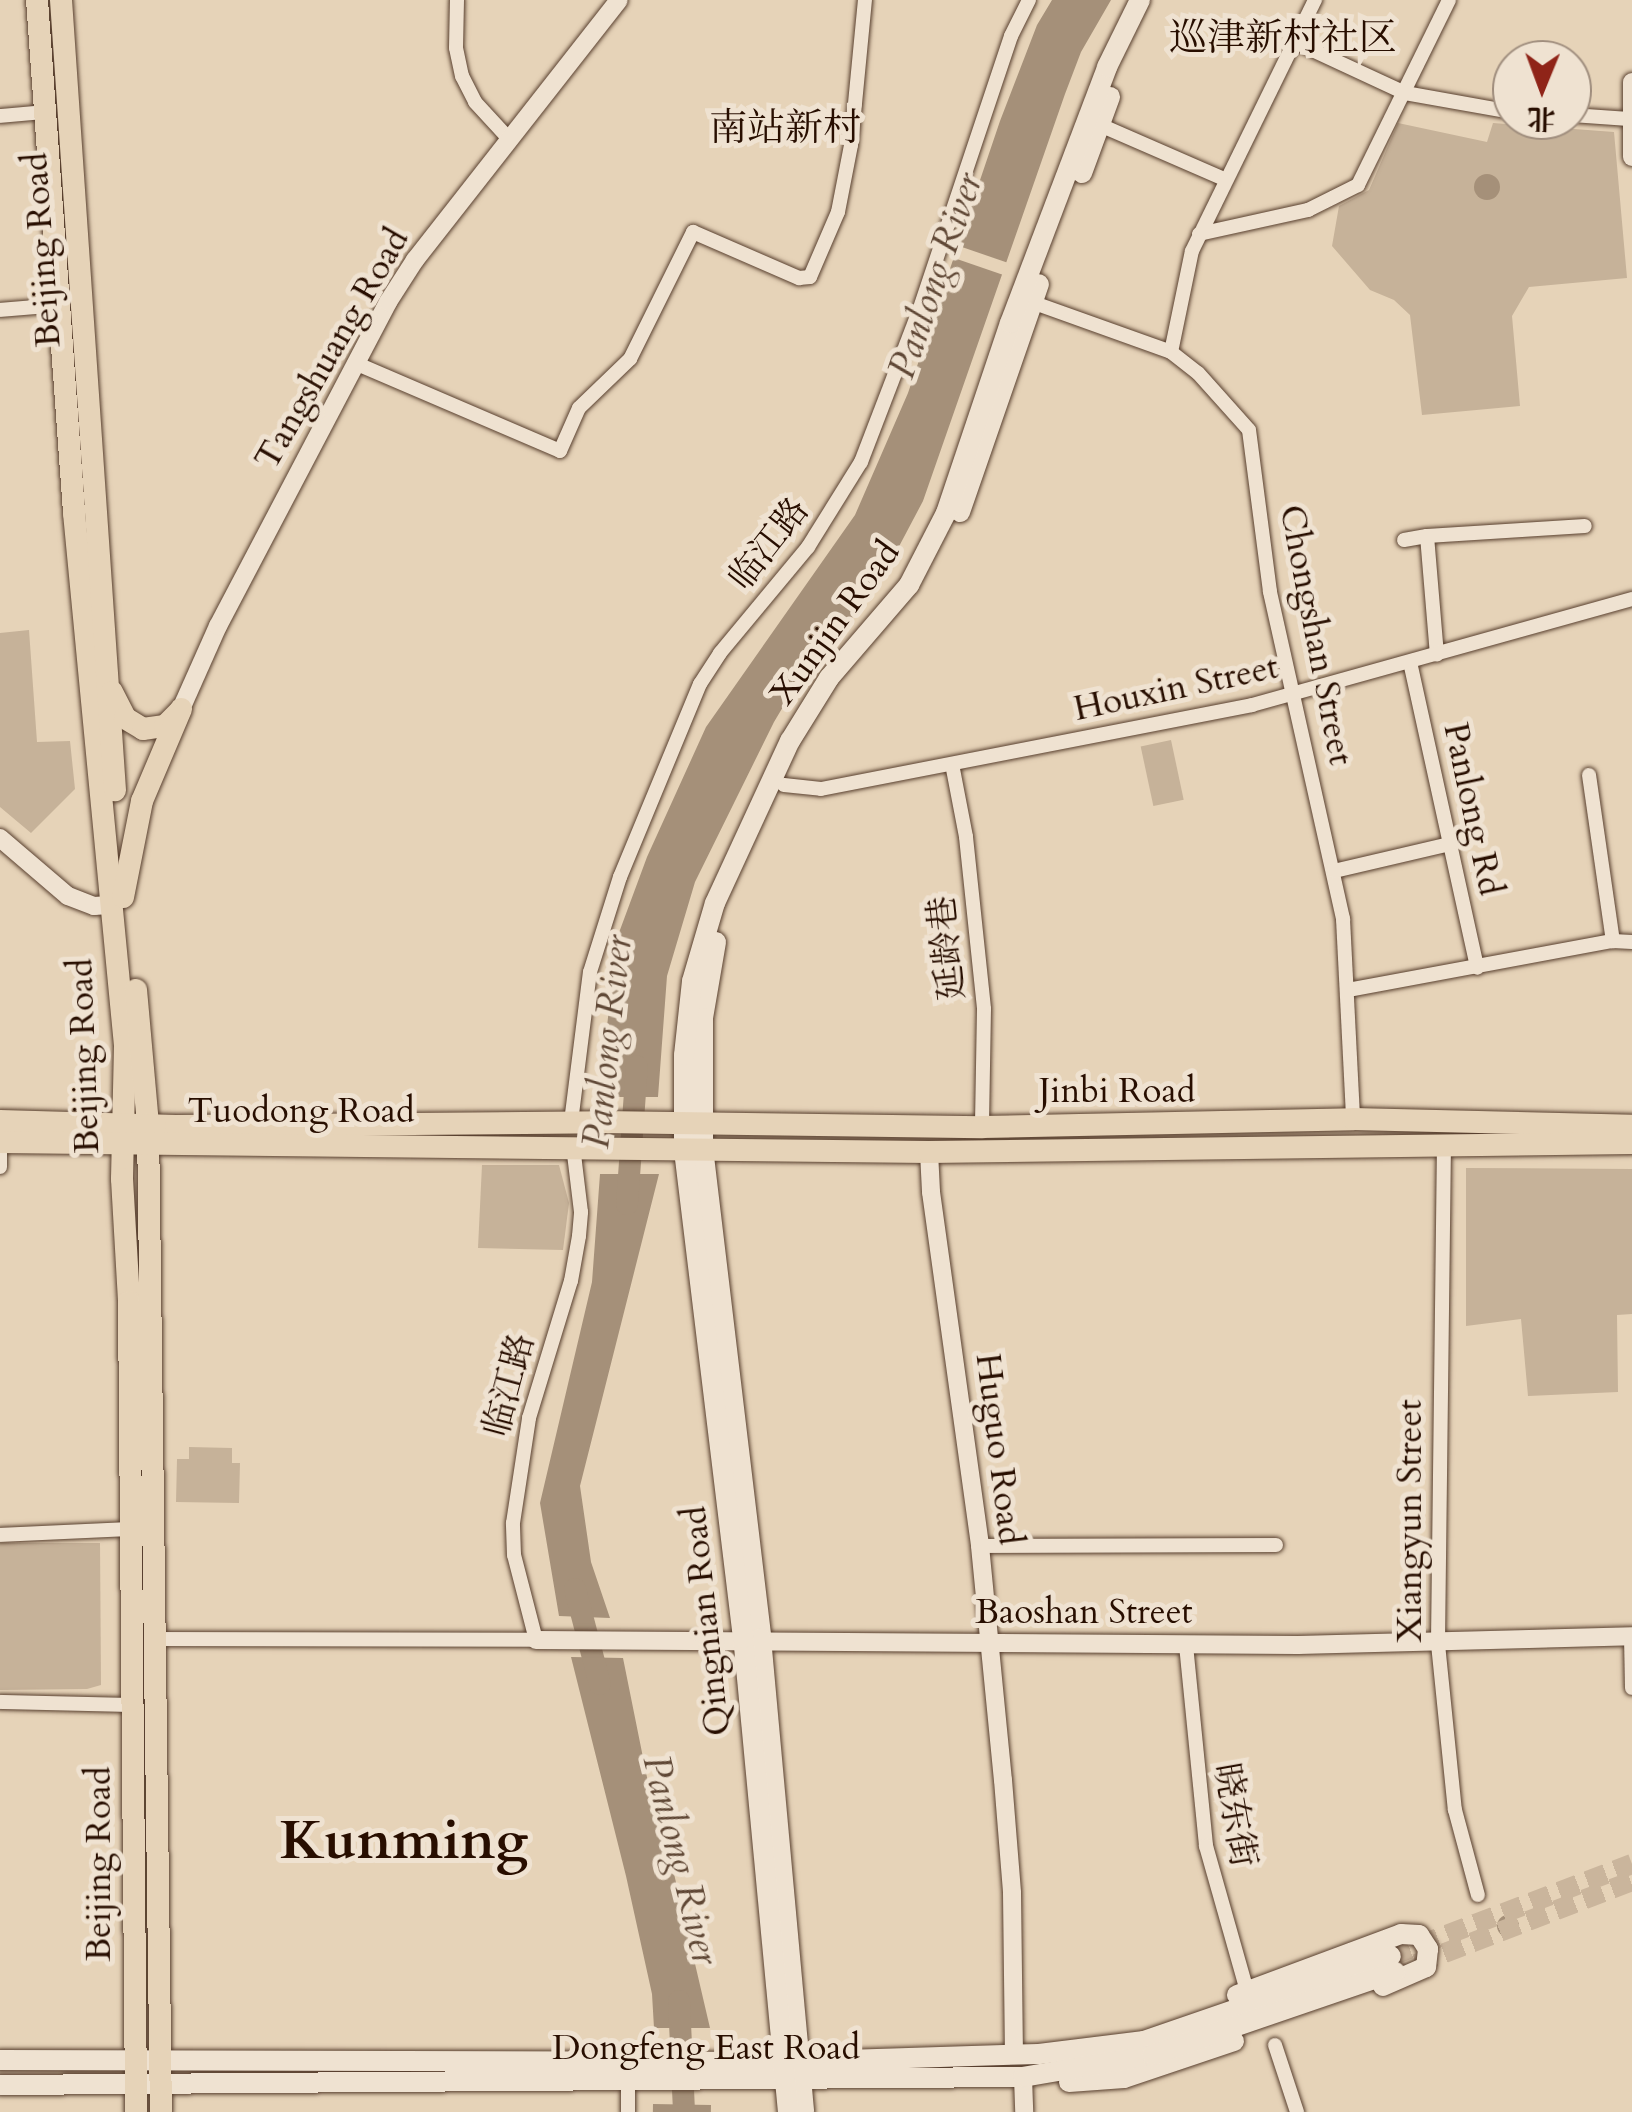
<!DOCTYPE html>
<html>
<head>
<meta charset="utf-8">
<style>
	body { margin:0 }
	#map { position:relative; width:1632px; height:2112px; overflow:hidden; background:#e6d3b8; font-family:Cardo,"Noto Serif SC",serif }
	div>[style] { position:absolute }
	.green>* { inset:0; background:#c6b299; transform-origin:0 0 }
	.water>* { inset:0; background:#a59079; transform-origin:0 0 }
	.round { border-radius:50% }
	.pier>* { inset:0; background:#e6d3b8; transform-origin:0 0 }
	.river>* { height:22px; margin:-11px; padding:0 11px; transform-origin:11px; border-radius:11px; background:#a59079 }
	.secondary-tunnel>* { height:20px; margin-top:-10px; transform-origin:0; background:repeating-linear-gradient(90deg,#cab59c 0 20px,transparent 0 30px) }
	.roads { filter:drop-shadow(0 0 2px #583f2e) drop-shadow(0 0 2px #583f2e) }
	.minor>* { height:14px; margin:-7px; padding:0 7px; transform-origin:7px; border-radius:7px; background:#efe2d1 }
	.tertiary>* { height:18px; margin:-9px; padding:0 9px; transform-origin:9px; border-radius:9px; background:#efe2d1 }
	.secondary>* { height:20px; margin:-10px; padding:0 10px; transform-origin:10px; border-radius:10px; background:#efe2d1 }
	.primary>* { height:22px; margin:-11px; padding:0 11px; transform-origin:11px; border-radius:11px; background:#e6d3b8 }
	span { translate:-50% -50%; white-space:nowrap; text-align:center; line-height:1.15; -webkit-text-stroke:10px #efe2d1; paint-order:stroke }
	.street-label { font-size:35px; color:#280e00 }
	.neighbourhood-label { font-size:38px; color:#280e00 }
	.water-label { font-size:38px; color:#604836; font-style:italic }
	.town-label { font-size:55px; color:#280e00; font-weight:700 }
	.north { position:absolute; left:1492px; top:40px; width:100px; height:100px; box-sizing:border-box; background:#efe2d1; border:2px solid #9f8d7d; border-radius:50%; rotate:181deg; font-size:28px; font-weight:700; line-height:40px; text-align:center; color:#280e00 }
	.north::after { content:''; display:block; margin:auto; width:35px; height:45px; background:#8f2418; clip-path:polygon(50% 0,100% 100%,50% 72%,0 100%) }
</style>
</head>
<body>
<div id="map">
	<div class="green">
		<div style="clip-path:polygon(1398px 123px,1487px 142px,1493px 123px,1614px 132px,1627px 278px,1529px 287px,1512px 316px,1520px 406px,1422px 415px,1410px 315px,1394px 300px,1370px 290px,1332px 246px,1339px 206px,1369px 190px)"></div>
		<div style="clip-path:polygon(29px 630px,37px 742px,70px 741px,75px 789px,31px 833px,0 807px,0 633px)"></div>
		<div style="left:1171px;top:740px;width:61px;height:31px;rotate:78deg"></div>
		<div style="clip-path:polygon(482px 1165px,559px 1165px,569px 1203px,563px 1250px,478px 1248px)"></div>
		<div style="clip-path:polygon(1466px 1168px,1632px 1169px,1632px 1314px,1617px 1315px,1618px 1392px,1528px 1396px,1521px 1319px,1466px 1326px)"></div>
		<div style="clip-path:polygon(189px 1447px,232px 1448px,232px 1463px,240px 1463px,239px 1503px,176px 1502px,177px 1459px,189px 1459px)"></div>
		<div style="clip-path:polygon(0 1543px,100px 1543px,101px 1685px,87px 1689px,0 1690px)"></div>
	</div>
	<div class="water">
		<div style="clip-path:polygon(1052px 0,1111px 0,1081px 52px,1065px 94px,923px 501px,876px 590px,799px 680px,774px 722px,695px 882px,667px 976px,658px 1097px,599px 1097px,617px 938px,647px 857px,706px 727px,855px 515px,908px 393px,1000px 121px,1037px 25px)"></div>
		<div class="round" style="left:1474px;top:174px;width:26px;height:26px"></div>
		<div style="clip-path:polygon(600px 1174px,659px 1174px,580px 1486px,591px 1562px,610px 1618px,559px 1616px,540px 1503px,592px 1282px)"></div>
		<div style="clip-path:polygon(571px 1657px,623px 1658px,654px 1812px,661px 1818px,710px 2028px,654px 2028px,652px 1994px,626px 1876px)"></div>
		<div class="round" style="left:1497px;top:1915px;width:22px;height:22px"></div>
		<div style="left:653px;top:2104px;width:58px;height:8px;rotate:1deg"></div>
	</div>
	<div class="pier">
		<div style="left:959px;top:246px;width:53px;height:13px;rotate:19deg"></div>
	</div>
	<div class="river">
		<div style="left:627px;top:1204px;width:138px;rotate:-85.9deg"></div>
		<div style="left:575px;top:1589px;width:98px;rotate:75.3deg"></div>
		<div style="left:679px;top:2001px;width:111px;rotate:87.4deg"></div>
	</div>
	<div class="secondary-tunnel">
		<div style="left:1391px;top:1956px;width:258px;rotate:-20.9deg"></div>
		<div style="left:1416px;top:1964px;width:231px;rotate:-21deg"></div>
	</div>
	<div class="roads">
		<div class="minor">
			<div style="left:457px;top:0;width:48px;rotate:91.2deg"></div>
			<div style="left:456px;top:48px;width:29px;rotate:78deg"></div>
			<div style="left:462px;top:76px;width:29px;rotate:63deg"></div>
			<div style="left:475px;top:102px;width:50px;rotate:47.4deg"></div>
			<div style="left:1295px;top:42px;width:121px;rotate:24.9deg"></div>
			<div style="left:1405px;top:93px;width:109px;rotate:10.1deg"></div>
			<div style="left:1572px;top:115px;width:57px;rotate:4deg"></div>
			<div style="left:0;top:116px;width:45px;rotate:-5.1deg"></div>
			<div style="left:1100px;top:125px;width:135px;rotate:23.5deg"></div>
			<div style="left:1199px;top:234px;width:112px;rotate:-12.4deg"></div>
			<div style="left:1308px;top:210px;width:56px;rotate:-26.6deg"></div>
			<div style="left:1358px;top:185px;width:206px;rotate:-63.8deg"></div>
			<div style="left:1026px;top:300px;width:154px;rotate:19.7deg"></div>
			<div style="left:1171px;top:352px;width:34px;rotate:38deg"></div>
			<div style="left:1198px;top:373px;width:76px;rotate:48.2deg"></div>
			<div style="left:1249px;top:430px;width:163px;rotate:82.6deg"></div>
			<div style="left:1270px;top:592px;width:335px;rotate:77.4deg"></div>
			<div style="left:1343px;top:919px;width:200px;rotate:87.1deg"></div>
			<div style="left:0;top:310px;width:59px;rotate:-4.8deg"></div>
			<div style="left:1171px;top:352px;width:103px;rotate:-78.3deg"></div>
			<div style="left:1192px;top:251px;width:280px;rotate:-63.9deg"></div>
			<div style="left:355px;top:363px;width:223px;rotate:23.2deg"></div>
			<div style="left:560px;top:451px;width:47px;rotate:-66.2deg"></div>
			<div style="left:579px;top:408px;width:71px;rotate:-43.9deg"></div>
			<div style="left:630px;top:359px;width:142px;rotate:-63.6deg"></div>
			<div style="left:693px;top:232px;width:116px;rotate:23.5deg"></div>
			<div style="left:799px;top:278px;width:11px;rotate:-5deg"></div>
			<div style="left:810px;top:277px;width:71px;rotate:-66.7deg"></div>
			<div style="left:838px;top:212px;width:68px;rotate:-79deg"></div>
			<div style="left:851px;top:145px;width:146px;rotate:-84.5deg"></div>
			<div style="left:1427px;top:536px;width:158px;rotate:-3.6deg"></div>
			<div style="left:1404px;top:540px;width:23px;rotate:-10deg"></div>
			<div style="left:1427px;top:536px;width:119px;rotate:85.2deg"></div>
			<div style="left:1410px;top:662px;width:313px;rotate:77.6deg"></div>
			<div style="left:952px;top:764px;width:74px;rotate:79.1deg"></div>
			<div style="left:966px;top:837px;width:173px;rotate:84deg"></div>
			<div style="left:984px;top:1009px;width:118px;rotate:91deg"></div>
			<div style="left:1589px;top:775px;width:168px;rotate:81.8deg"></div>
			<div style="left:784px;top:785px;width:37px;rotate:6deg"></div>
			<div style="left:821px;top:789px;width:439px;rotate:-11deg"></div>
			<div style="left:1252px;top:705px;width:395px;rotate:-15.6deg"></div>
			<div style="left:1334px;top:871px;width:119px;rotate:-13.1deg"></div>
			<div style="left:1348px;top:990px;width:269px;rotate:-10.5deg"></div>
			<div style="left:1613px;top:941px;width:19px;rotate:3deg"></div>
			<div style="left:571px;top:1122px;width:151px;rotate:-82.8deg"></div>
			<div style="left:590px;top:972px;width:100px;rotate:-72.5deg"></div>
			<div style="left:620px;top:877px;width:209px;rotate:-67.5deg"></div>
			<div style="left:700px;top:684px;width:37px;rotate:-57deg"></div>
			<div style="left:720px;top:653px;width:138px;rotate:-50.3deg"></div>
			<div style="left:808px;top:547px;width:100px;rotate:-58.1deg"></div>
			<div style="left:861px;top:462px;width:162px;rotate:-69deg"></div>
			<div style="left:919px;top:311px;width:290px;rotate:-71.5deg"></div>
			<div style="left:1011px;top:36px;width:40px;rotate:-63.4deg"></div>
			<div style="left:1444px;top:1143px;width:501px;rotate:90.69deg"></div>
			<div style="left:1438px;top:1644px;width:167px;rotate:84.2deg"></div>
			<div style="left:1455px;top:1810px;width:88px;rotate:74.9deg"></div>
			<div style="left:0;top:1167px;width:25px;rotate:-90deg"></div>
			<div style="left:0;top:1535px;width:128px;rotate:-2.7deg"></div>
			<div style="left:980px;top:1546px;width:296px;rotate:-0.2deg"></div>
			<div style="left:1631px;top:1636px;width:52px;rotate:88.9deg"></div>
			<div style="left:152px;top:1639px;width:384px;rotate:0.1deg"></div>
			<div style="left:536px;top:1640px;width:88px;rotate:-104.5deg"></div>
			<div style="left:514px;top:1555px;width:32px;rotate:-92deg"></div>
			<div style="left:513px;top:1523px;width:106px;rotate:-81.3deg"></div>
			<div style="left:529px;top:1418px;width:143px;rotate:-73deg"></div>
			<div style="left:571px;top:1281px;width:46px;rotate:-79.9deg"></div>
			<div style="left:579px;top:1236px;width:24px;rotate:-85deg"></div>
			<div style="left:581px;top:1212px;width:66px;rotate:-96.9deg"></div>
			<div style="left:1186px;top:1645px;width:202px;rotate:84.3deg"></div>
			<div style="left:1206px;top:1846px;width:151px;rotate:74.2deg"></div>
			<div style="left:0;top:1702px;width:134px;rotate:1.3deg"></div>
			<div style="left:1275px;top:2045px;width:71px;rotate:71.8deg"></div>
			<div style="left:628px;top:2081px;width:31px;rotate:90deg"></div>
		</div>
		<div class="tertiary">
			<div style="left:1632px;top:82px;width:75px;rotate:90deg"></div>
			<div style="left:181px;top:709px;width:91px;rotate:-66deg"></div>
			<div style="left:218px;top:626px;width:366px;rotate:-62.3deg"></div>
			<div style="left:388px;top:302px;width:50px;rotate:-57.3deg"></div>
			<div style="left:415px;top:260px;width:330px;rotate:-51.9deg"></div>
			<div style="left:0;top:838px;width:89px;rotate:40.5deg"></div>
			<div style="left:68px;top:896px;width:28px;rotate:21deg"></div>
			<div style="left:94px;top:906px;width:15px;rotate:-4deg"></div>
			<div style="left:929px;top:1152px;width:40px;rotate:87.1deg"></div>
			<div style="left:931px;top:1192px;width:357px;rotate:82.1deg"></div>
			<div style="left:980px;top:1546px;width:235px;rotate:84.4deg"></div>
			<div style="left:1003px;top:1780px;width:113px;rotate:85.4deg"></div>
			<div style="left:1012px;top:1893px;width:162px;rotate:89.3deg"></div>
			<div style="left:536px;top:1640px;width:762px;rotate:0.38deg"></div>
			<div style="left:1298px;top:1645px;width:334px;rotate:-1.5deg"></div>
			<div style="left:1023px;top:2077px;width:35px;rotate:88deg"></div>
		</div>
		<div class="secondary">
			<div style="left:1082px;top:173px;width:81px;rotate:-69.8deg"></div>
			<div style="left:960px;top:512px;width:241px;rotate:-70.9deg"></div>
			<div style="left:716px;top:942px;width:77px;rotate:99.7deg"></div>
			<div style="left:703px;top:1018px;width:130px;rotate:90deg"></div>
			<div style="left:703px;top:1148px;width:493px;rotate:83.2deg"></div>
			<div style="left:761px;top:1638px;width:476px;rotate:84.8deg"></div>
			<div style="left:1237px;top:1995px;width:175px;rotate:-20.4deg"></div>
			<div style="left:1401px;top:1934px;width:18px;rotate:3deg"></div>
			<div style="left:1419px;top:1935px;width:17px;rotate:57deg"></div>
			<div style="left:1428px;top:1949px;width:18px;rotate:96deg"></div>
			<div style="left:1426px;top:1967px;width:47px;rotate:156.2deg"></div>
			<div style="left:0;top:2060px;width:782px;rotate:0.15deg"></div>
			<div style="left:782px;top:2062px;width:257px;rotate:-1.8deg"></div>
			<div style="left:1039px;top:2054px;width:106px;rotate:-7.1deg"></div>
			<div style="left:1144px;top:2041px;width:261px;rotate:-19deg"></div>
			<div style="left:1069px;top:2082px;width:55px;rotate:-4.2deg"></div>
			<div style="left:1124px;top:2078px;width:116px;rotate:-18.6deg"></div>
			<div style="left:0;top:2085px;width:1023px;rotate:-0.45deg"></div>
			<div style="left:1023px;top:2077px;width:131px;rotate:-9.7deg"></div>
			<div style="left:1152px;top:2055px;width:257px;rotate:-18.9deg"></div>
			<div style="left:788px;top:2112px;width:476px;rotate:-95.4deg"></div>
			<div style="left:743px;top:1638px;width:495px;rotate:-96.9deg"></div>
			<div style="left:684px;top:1147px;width:92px;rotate:-90deg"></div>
			<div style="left:684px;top:1055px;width:74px;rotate:-83.8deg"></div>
			<div style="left:692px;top:981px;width:81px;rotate:-73.6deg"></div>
			<div style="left:715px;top:903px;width:179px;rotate:-65.2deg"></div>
			<div style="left:790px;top:741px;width:74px;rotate:-58.2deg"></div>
			<div style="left:829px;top:678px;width:123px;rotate:-49.3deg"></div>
			<div style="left:909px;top:585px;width:81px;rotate:-62.8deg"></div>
			<div style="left:946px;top:513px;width:200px;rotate:-71.4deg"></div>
			<div style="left:1010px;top:323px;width:274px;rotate:-69.2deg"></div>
			<div style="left:1107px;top:67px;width:75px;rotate:-63.8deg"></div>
		</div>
		<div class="primary">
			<div style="left:37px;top:0;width:514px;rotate:85.87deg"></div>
			<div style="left:74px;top:513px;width:535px;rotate:84.53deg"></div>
			<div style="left:125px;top:1046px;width:133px;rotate:91.3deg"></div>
			<div style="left:122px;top:1179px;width:123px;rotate:86.7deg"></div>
			<div style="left:129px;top:1302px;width:810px;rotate:89.5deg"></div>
			<div style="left:61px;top:0;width:792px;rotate:86.09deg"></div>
			<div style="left:112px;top:692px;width:29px;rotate:63deg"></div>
			<div style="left:125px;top:718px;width:21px;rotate:31deg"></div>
			<div style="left:143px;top:729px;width:22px;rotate:-8deg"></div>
			<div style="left:165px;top:726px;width:20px;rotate:-45deg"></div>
			<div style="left:123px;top:897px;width:98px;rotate:-78.8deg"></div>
			<div style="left:142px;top:801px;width:100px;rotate:-67deg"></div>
			<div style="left:136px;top:990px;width:135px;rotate:84.9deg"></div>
			<div style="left:148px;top:1124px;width:988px;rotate:89.25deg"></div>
			<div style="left:0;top:1121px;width:176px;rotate:1.6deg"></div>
			<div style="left:176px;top:1126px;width:426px;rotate:-0.5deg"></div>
			<div style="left:602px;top:1122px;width:380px;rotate:0.8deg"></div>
			<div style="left:982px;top:1127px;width:371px;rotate:-1.2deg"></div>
			<div style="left:1353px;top:1119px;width:279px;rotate:1.4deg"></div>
			<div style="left:0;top:1142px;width:929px;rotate:0.62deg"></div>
			<div style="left:929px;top:1152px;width:703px;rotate:-0.73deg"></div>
		</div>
	</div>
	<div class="street-label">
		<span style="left:42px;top:250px;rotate:-94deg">Beijing Road</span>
		<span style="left:332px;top:349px;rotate:-60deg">Tangshuang Road</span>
		<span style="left:769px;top:544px;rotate:-52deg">临江路</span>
		<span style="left:835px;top:623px;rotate:-54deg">Xunjin Road</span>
		<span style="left:1316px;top:635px;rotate:79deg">Chongshan Street</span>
		<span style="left:1176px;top:688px;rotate:-12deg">Houxin Street</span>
		<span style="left:1473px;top:809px;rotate:78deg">Panlong Rd</span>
		<span style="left:947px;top:948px;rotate:-96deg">延龄巷</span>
		<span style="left:84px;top:1056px;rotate:-92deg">Beijing Road</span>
		<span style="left:1117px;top:1091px">Jinbi Road</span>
		<span style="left:301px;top:1111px">Tuodong Road</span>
		<span style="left:509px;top:1385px;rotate:-75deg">临江路</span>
		<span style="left:999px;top:1449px;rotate:83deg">Huguo Road</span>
		<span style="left:1410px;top:1521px;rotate:-90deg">Xiangyun Street</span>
		<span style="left:1084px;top:1612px">Baoshan Street</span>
		<span style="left:706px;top:1621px;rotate:-96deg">Qingnian Road</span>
		<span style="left:1235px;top:1815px;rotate:80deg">晓东街</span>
		<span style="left:99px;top:1864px;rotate:-90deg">Beijing Road</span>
		<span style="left:706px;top:2048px">Dongfeng East Road</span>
	</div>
	<div class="neighbourhood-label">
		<span style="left:1283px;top:39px">巡津新村社区</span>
		<span style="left:785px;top:129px">南站新村</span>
	</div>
	<div class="water-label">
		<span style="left:936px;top:276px;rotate:-71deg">Panlong River</span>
		<span style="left:608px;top:1042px;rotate:-84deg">Panlong River</span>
		<span style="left:680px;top:1860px;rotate:76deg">Panlong River</span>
	</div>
	<div class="town-label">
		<span style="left:404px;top:1842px">Kunming</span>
	</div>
	<div class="north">北</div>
</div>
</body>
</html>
